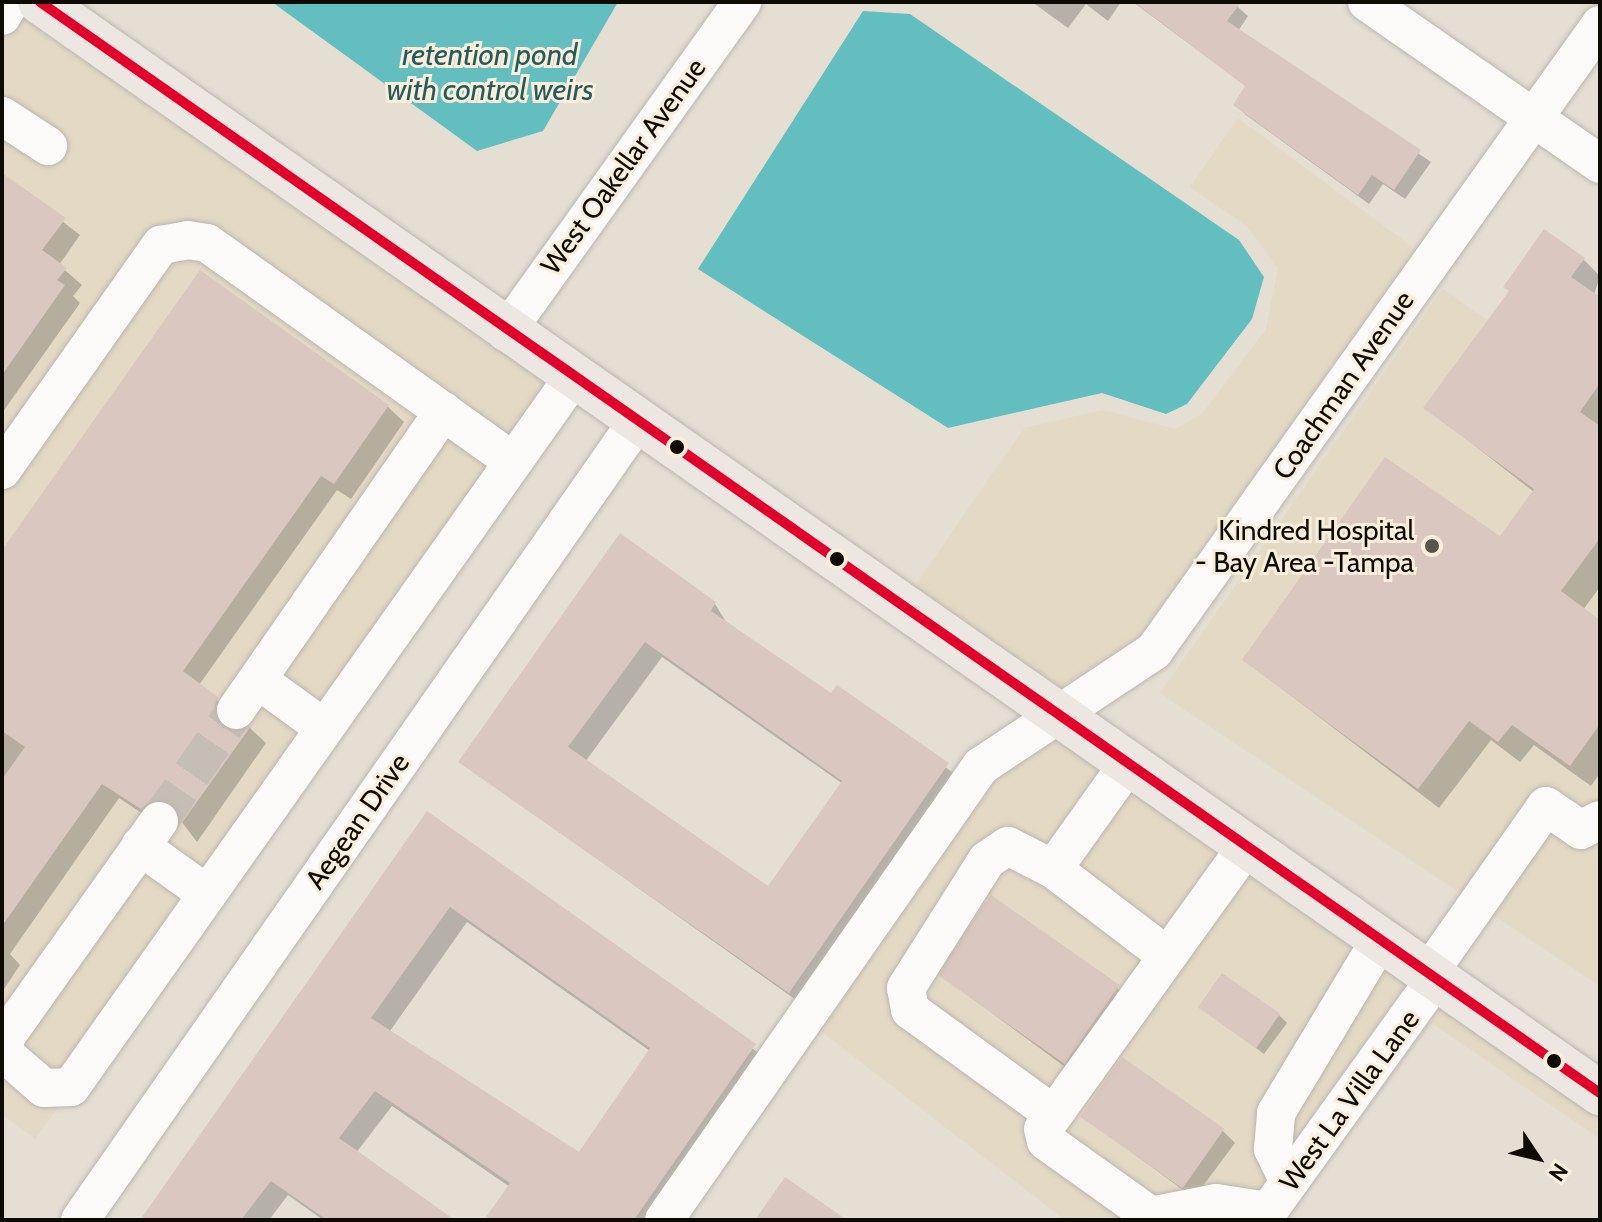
<!DOCTYPE html>
<html>
<head>
<meta charset="utf-8">
<style>
	body { margin:0 }
	#map { position:relative; width:1602px; height:1222px; overflow:hidden; background:#e4ded3; font-family:Cabin,sans-serif }
	div>[style] { position:absolute }
	.built>* { inset:0; background:#e3d9c5 }
	.water>* { inset:0; background:#63bfbf }
	.shadow>* { inset:0; background:#0003 }
	.building>* { inset:0; background:#dac7c0; transform-origin:0 0 }
	.minor-tunnel>* { height:38px; margin-top:-19px; transform-origin:0; background:repeating-linear-gradient(90deg,#c4beb4 0 38px,transparent 0 57px) }
	.roads { filter:drop-shadow(0 0 2px #bab6ae) drop-shadow(0 0 2px #bab6ae) }
	.minor>* { height:38px; margin:-19px; padding:0 19px; transform-origin:19px; border-radius:19px; background:#fbfaf8 }
	.major>* { height:44px; margin:-22px; padding:0 22px; transform-origin:22px; border-radius:22px; background:#ede7e2 }
	.bus-1>* { height:10px; margin:-5px; padding:0 5px; transform-origin:5px; border-radius:5px; background:#e4002b }
	.dots>* { width:22px; height:22px; translate:-50% -50%; box-sizing:border-box; border:4px solid #f8eeda; border-radius:50% }
	span { translate:-50% -50%; white-space:nowrap; text-align:center; line-height:1.15; -webkit-text-stroke:6px #f8eeda; paint-order:stroke }
	.street-label { font-size:28px; color:#0e0b05 }
	.poi-label { font-size:28px; color:#0e0b05 }
	.right { translate:-100% -50%; text-align:right }
	.water-label { font-size:30px; color:#265a5c; font-style:italic }
	.frame { position:absolute; inset:0; border:4px solid #0e0b05; pointer-events:none }
	.north { position:absolute; left:1498px; top:1118px; width:80px; height:80px; -webkit-text-stroke:6px #f8eeda; paint-order:stroke; rotate:125deg; font-size:22px; font-weight:700; line-height:32px; text-align:center; color:#0e0b05 }
	.north::after { content:''; display:block; margin:auto; width:28px; height:36px; background:#0e0b05; clip-path:polygon(50% 0,100% 100%,50% 72%,0 100%) }
</style>
</head>
<body>
<div id="map">
	<div class="built">
		<div style="clip-path:polygon(2px 2px,556px 383px,564px 411px,35px 1139px,2px 1114px)"></div>
		<div style="clip-path:polygon(1238px 118px,1415px 249px,1139px 637px,1056px 691px,912px 590px,1024px 428px,1103px 410px,1175px 429px,1201px 415px,1266px 329px,1278px 269px,1248px 227px,1190px 187px)"></div>
		<div style="clip-path:polygon(1443px 289px,1600px 399px,1600px 986px,1160px 693px)"></div>
		<div style="clip-path:polygon(1059px 738px,1408px 982px,1237px 1220px,1065px 1220px,821px 1031px,996px 780px)"></div>
		<div style="clip-path:polygon(1442px 1006px,1600px 1115px,1600px 1139px,1432px 1023px,1287px 1220px)"></div>
	</div>
	<div class="water">
		<div style="clip-path:polygon(272px 2px,618px 2px,543px 131px,477px 151px)"></div>
		<div style="clip-path:polygon(863px 11px,910px 14px,1239px 240px,1264px 277px,1252px 319px,1187px 404px,1166px 414px,1102px 393px,948px 428px,698px 269px)"></div>
	</div>
	<div class="shadow">
		<div style="clip-path:polygon(1032px 2px,1121px 2px,1108px 21px,1086px 4px,1068px 28px)"></div>
		<div style="clip-path:polygon(1133px 2px,1232px 2px,1248px 16px,1238px 31px,1431px 162px,1405px 199px,1383px 184px,1369px 204px,1246px 115px,1236px 105px,1247px 87px)"></div>
		<div style="clip-path:polygon(2px 175px,80px 235px,59px 265px,82px 285px,73px 296px,80px 303px,2px 413px)"></div>
		<div style="clip-path:polygon(1583px 259px,1600px 276px,1594px 295px,1600px 299px,1600px 587px,1583px 610px,1600px 622px,1600px 773px,1591px 786px,1534px 745px,1520px 762px,1491px 740px,1439px 808px,1244px 660px,1500px 539px,1534px 492px,1425px 407px)"></div>
		<div style="clip-path:polygon(387px 406px,404px 422px,351px 499px,337px 490px,199px 685px,233px 715px,231px 729px,250px 728px,266px 743px,197px 842px,178px 817px,158px 824px,119px 798px,10px 954px,20px 965px,2px 992px,2px 554px)"></div>
		<div style="clip-path:polygon(evenodd,620px 536px,715px 604px,728px 625px,831px 695px,838px 687px,964px 781px,806px 1007px,461px 762px,620px 536px,662px 657px,843px 784px,769px 889px,585px 762px,662px 657px)"></div>
		<div style="clip-path:polygon(evenodd,427px 814px,771px 1062px,659px 1220px,487px 1220px,510px 1187px,392px 1106px,356px 1153px,452px 1220px,323px 1220px,288px 1195px,269px 1220px,141px 1220px,427px 814px,467px 922px,650px 1051px,579px 1154px,390px 1031px,467px 922px)"></div>
		<div style="clip-path:polygon(942px 976px,1117px 988px,1133px 1004px,1080px 1078px)"></div>
		<div style="clip-path:polygon(1201px 1007px,1279px 1015px,1287px 1023px,1264px 1054px)"></div>
		<div style="clip-path:polygon(1082px 1116px,1223px 1131px,1235px 1143px,1194px 1198px)"></div>
	</div>
	<div class="building">
		<div style="clip-path:polygon(1134px 2px,1241px 2px,1227px 21px,1421px 150px,1394px 190px,1372px 175px,1358px 195px,1233px 105px,1245px 86px)"></div>
		<div style="clip-path:polygon(2px 173px,66px 218px,42px 250px,67px 268px,57px 280px,65px 285px,2px 375px)"></div>
		<div style="clip-path:polygon(1544px 229px,1585px 258px,1571px 277px,1600px 297px,1600px 383px,1580px 412px,1600px 426px,1600px 538px,1561px 591px,1600px 620px,1600px 724px,1570px 766px,1512px 725px,1498px 742px,1469px 721px,1418px 789px,1242px 660px,1385px 457px,1500px 536px,1534px 489px,1423px 408px,1509px 291px,1503px 287px)"></div>
		<div style="clip-path:polygon(200px 270px,389px 405px,334px 484px,321px 476px,183px 671px,218px 697px,214px 709px,223px 728px,251px 726px,179px 827px,171px 803px,151px 801px,141px 809px,102px 784px,2px 926px,2px 779px,25px 747px,2px 731px,2px 550px)"></div>
		<div style="clip-path:polygon(evenodd,620px 533px,716px 602px,711px 611px,831px 693px,837px 685px,949px 763px,789px 993px,458px 762px,620px 533px,645px 642px,842px 781px,768px 886px,568px 747px,645px 642px)"></div>
		<div style="clip-path:polygon(evenodd,427px 811px,756px 1044px,634px 1220px,484px 1220px,510px 1183px,375px 1091px,339px 1138px,455px 1220px,327px 1220px,271px 1181px,241px 1220px,140px 1220px,427px 811px,450px 907px,650px 1048px,579px 1152px,371px 1018px,450px 907px)"></div>
		<div style="left:991px;top:895px;width:157px;height:96px;rotate:35deg"></div>
		<div style="left:1222px;top:973px;width:71px;height:42px;rotate:35deg"></div>
		<div style="left:1122px;top:1057px;width:125px;height:73px;rotate:35deg"></div>
		<div style="clip-path:polygon(785px 1177px,847px 1220px,755px 1220px)"></div>
	</div>
	<div class="minor-tunnel">
		<div style="left:159px;top:821px;width:135px;rotate:-55.3deg"></div>
	</div>
	<div class="roads">
		<div class="minor">
			<div style="left:1367px;top:2px;width:284px;rotate:34.8deg"></div>
			<div style="left:2px;top:16px;width:16px;rotate:-60deg"></div>
			<div style="left:2px;top:116px;width:55px;rotate:33.1deg"></div>
			<div style="left:506px;top:332px;width:406px;rotate:-54.4deg"></div>
			<div style="left:2px;top:470px;width:276px;rotate:-54.8deg"></div>
			<div style="left:161px;top:245px;width:27px;rotate:-10deg"></div>
			<div style="left:188px;top:240px;width:19px;rotate:9deg"></div>
			<div style="left:207px;top:243px;width:376px;rotate:35.5deg"></div>
			<div style="left:258px;top:680px;width:82px;rotate:36deg"></div>
			<div style="left:236px;top:710px;width:364px;rotate:-55.2deg"></div>
			<div style="left:1128px;top:764px;width:129px;rotate:125.5deg"></div>
			<div style="left:1053px;top:869px;width:143px;rotate:37.3deg"></div>
			<div style="left:159px;top:821px;width:267px;rotate:125.4deg"></div>
			<div style="left:4px;top:1039px;width:16px;rotate:83deg"></div>
			<div style="left:6px;top:1055px;width:50px;rotate:41deg"></div>
			<div style="left:44px;top:1088px;width:27px;rotate:-2deg"></div>
			<div style="left:71px;top:1087px;width:867px;rotate:-54.72deg"></div>
			<div style="left:140px;top:846px;width:82px;rotate:35.6deg"></div>
			<div style="left:1246px;top:847px;width:347px;rotate:125.7deg"></div>
			<div style="left:1043px;top:1129px;width:12px;rotate:76deg"></div>
			<div style="left:1046px;top:1141px;width:129px;rotate:35.5deg"></div>
			<div style="left:1151px;top:1216px;width:66px;rotate:-11.3deg"></div>
			<div style="left:1216px;top:1203px;width:53px;rotate:8.7deg"></div>
			<div style="left:1428px;top:974px;width:205px;rotate:-54.9deg"></div>
			<div style="left:1546px;top:806px;width:42px;rotate:34.4deg"></div>
			<div style="left:1581px;top:830px;width:21px;rotate:-28deg"></div>
			<div style="left:1038px;top:1103px;width:158px;rotate:-144deg"></div>
			<div style="left:910px;top:1010px;width:22px;rotate:-100deg"></div>
			<div style="left:906px;top:988px;width:151px;rotate:-57.7deg"></div>
			<div style="left:987px;top:860px;width:25px;rotate:-34deg"></div>
			<div style="left:1008px;top:846px;width:51px;rotate:27.1deg"></div>
			<div style="left:1289px;top:1182px;width:37px;rotate:-116deg"></div>
			<div style="left:1273px;top:1149px;width:36px;rotate:-85deg"></div>
			<div style="left:1276px;top:1113px;width:202px;rotate:-59deg"></div>
			<div style="left:80px;top:1220px;width:972px;rotate:-55.1deg"></div>
			<div style="left:664px;top:1220px;width:554px;rotate:-55.08deg"></div>
			<div style="left:981px;top:766px;width:208px;rotate:-33.6deg"></div>
			<div style="left:1154px;top:651px;width:769px;rotate:-54.53deg"></div>
			<div style="left:1262px;top:1220px;width:297px;rotate:-54.3deg"></div>
		</div>
		<div class="major">
			<div style="left:40px;top:2px;width:1904px;rotate:34.97deg"></div>
		</div>
	</div>
	<div class="bus-1">
		<div style="left:40px;top:2px;width:1904px;rotate:34.97deg"></div>
	</div>
	<div class="dots">
		<div style="left:677px;top:447px;background:#0e0b05"></div>
		<div style="left:1432px;top:546px;background:#59554d"></div>
		<div style="left:837px;top:559px;background:#0e0b05"></div>
		<div style="left:1554px;top:1061px;background:#0e0b05"></div>
	</div>
	<div class="street-label">
		<span style="left:623px;top:166px;rotate:-54deg">West Oakellar Avenue</span>
		<span style="left:1343px;top:385px;rotate:-55deg">Coachman Avenue</span>
		<span style="left:357px;top:821px;rotate:-55deg">Aegean Drive</span>
		<span style="left:1349px;top:1100px;rotate:-54deg">West La Villa Lane</span>
	</div>
	<div class="poi-label">
		<span class="right" style="left:1414px;top:546px">Kindred Hospital<br>- Bay Area -Tampa</span>
	</div>
	<div class="water-label">
		<span style="left:490px;top:72px">retention pond<br>with control weirs</span>
	</div>
	<div class="frame"></div>
	<div class="north">N</div>
</div>
</body>
</html>
